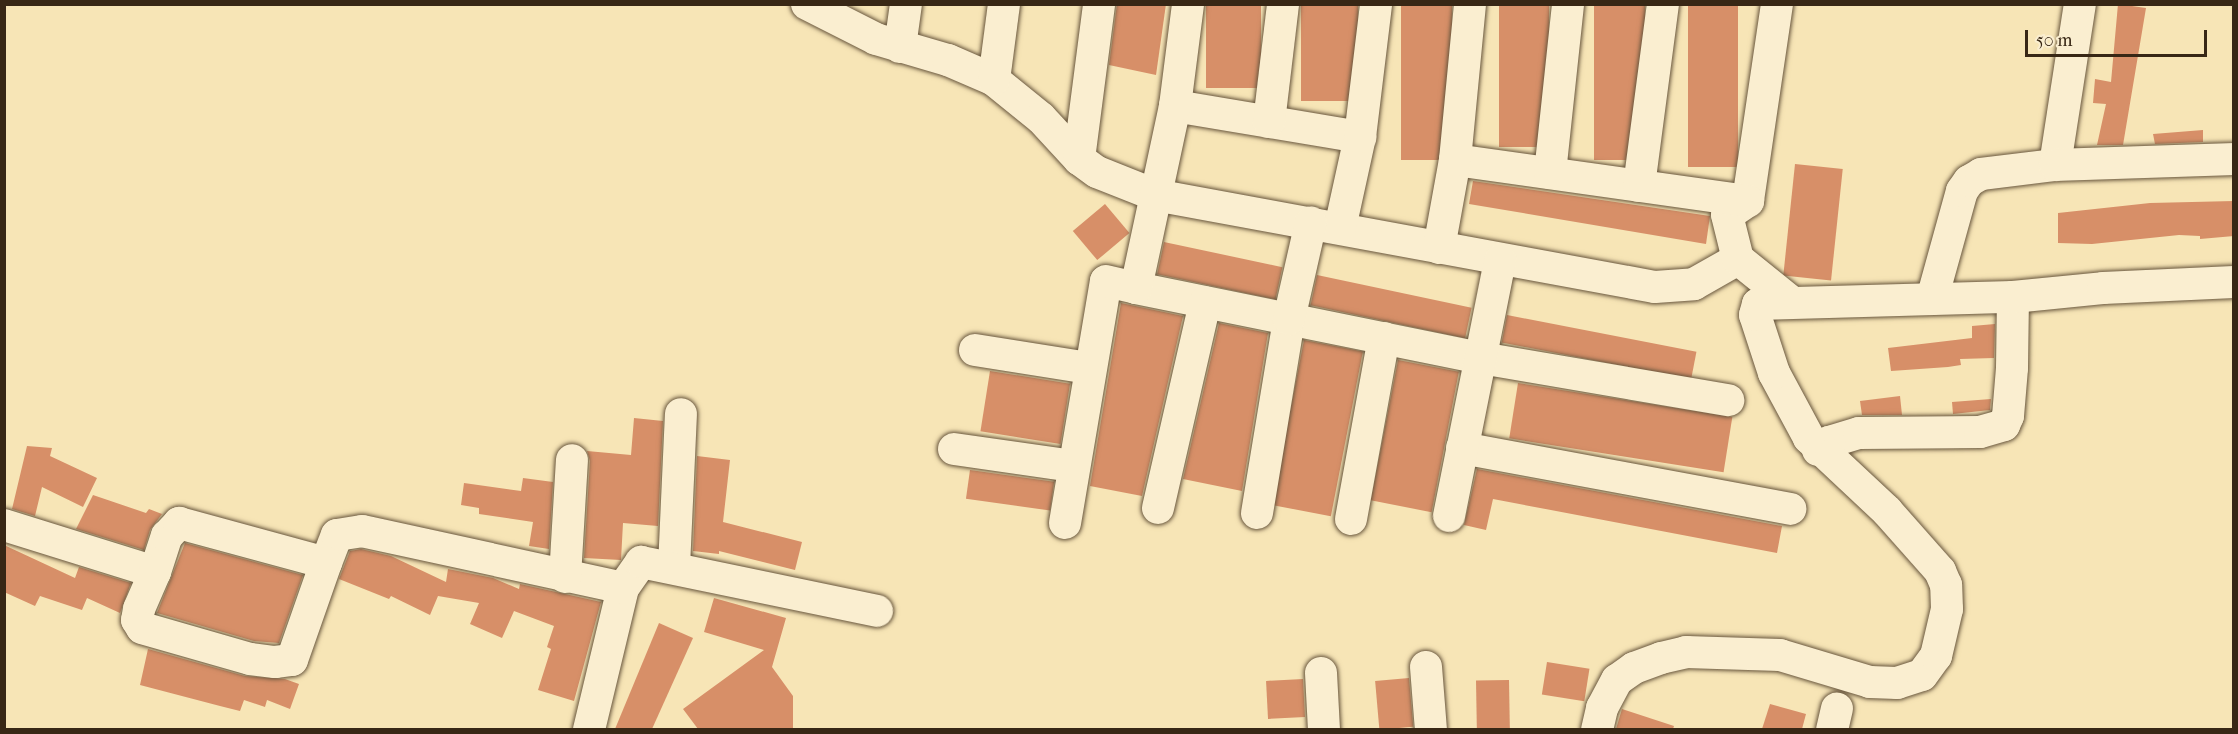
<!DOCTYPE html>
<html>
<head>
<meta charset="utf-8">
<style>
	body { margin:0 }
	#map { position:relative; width:2238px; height:734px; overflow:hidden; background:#f7e5b6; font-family:"IM FELL French Canon",serif }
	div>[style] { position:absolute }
	.building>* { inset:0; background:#d78f68; transform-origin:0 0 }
	.roads { filter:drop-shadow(0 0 2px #68563d) drop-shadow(0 0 2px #68563d) }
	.minor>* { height:32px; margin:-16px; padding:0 16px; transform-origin:16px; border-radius:16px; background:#faeed0 }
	span { translate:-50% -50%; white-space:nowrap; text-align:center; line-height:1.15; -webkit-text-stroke:5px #faeed0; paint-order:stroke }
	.frame { position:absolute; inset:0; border:6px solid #382715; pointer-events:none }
	.scale { position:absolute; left:2025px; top:30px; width:182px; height:27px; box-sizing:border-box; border:3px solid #382715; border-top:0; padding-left:8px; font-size:18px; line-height:21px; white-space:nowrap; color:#382715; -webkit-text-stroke:4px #faeed0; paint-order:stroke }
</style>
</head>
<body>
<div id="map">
	<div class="building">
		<div style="clip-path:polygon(1117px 4px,1166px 4px,1156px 75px,1109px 65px)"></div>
		<div style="left:1206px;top:4px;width:55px;height:84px"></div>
		<div style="left:1301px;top:4px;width:57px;height:97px"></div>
		<div style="left:1401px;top:4px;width:51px;height:156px"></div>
		<div style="left:1499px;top:4px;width:50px;height:143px"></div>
		<div style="left:1594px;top:4px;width:51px;height:156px"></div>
		<div style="left:1688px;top:4px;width:50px;height:163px"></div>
		<div style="clip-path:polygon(2118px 4px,2146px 8px,2123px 145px,2097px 145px,2106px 104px,2093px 103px,2095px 79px,2111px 82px)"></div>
		<div style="clip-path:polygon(2203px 130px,2203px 142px,2155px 144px,2153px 134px)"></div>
		<div style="left:1795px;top:164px;width:48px;height:112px;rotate:6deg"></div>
		<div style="clip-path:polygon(1473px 181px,1710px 216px,1706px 244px,1469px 204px)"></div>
		<div style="clip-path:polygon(2234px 201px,2234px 236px,2200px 239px,2200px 236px,2179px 235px,2092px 244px,2058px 243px,2058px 213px,2150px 203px)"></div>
		<div style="left:1105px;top:204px;width:38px;height:42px;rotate:50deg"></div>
		<div style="left:1164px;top:242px;width:121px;height:33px;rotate:12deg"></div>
		<div style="left:1317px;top:275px;width:158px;height:31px;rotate:12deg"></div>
		<div style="clip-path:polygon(1121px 303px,1183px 316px,1142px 496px,1090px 486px)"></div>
		<div style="left:1507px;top:315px;width:193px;height:28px;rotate:11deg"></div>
		<div style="clip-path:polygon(1219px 323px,1268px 333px,1242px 491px,1183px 479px)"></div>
		<div style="clip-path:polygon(1995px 324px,1994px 358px,1960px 359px,1961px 365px,1948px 367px,1891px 371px,1888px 348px,1972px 338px,1972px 326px)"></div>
		<div style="left:1304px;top:340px;width:60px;height:168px;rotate:11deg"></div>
		<div style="left:1398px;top:360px;width:62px;height:143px;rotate:11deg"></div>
		<div style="left:990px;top:371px;width:81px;height:61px;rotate:9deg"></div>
		<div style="left:1518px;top:383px;width:217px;height:56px;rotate:9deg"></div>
		<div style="clip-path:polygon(1900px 396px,1902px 415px,1862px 415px,1860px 401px)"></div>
		<div style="clip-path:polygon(1991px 399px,1990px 410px,1953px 414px,1952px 402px)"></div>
		<div style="clip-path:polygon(634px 418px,663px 421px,658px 526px,623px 523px,621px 560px,584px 558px,590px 461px,587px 451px,631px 455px)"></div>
		<div style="clip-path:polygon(27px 446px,52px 448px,50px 456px,97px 478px,83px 507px,42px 487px,35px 516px,12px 509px)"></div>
		<div style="clip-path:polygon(697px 456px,730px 460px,723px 522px,802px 542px,795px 570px,719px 551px,719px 554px,693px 551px)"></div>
		<div style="clip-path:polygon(1477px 469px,1782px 526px,1777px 553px,1493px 499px,1486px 530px,1464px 525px)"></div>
		<div style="left:970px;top:470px;width:85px;height:29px;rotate:8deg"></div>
		<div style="clip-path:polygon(523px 478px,553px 482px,549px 549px,529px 546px,533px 522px,479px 514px,479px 508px,461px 505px,464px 483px,521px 491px)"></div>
		<div style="clip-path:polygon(93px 495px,146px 513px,149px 509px,162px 514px,150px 530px,144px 550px,76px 529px)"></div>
		<div style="clip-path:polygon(185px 543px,303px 575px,279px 643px,254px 641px,157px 613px)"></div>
		<div style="clip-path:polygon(4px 545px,75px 578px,79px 567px,131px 583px,120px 613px,87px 598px,82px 610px,40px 596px,35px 606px,4px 592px)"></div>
		<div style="clip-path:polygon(361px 549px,391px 556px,446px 582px,448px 569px,493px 578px,519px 589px,520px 584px,601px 602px,574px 701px,538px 690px,551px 649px,547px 647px,554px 626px,514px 611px,502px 638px,470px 624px,479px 603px,438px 596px,430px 615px,391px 596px,389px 599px,339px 579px,350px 551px)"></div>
		<div style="clip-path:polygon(714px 598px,786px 618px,772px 667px,793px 696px,793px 729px,698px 729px,683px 709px,764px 650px,704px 632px)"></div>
		<div style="clip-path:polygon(659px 623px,693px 638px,652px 729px,615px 729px)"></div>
		<div style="clip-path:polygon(148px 649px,245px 676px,285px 679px,299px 684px,290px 709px,267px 700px,265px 707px,244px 700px,240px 711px,220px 706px,140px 685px)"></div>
		<div style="left:1547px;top:662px;width:43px;height:33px;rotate:9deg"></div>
		<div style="left:1409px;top:678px;width:49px;height:34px;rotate:85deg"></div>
		<div style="left:1303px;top:679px;width:38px;height:37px;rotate:87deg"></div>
		<div style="left:1509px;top:680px;width:49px;height:33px;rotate:89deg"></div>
		<div style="clip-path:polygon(1770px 704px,1806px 714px,1802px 729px,1762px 729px)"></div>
		<div style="clip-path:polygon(1622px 709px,1674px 726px,1673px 729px,1616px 729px)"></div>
	</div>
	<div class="roads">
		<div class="minor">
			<div style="left:807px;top:4px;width:77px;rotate:26.9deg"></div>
			<div style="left:876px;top:39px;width:75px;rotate:16.3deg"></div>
			<div style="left:948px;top:60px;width:50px;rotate:23.5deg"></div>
			<div style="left:994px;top:80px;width:60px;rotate:39deg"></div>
			<div style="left:1041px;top:118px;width:56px;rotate:47.2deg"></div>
			<div style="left:1079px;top:159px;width:22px;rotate:36deg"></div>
			<div style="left:1097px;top:172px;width:62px;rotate:21.6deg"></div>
			<div style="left:1155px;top:195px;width:508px;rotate:10.43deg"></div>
			<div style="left:1655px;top:287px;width:39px;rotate:-4deg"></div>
			<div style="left:1694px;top:284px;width:51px;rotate:-29.6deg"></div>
			<div style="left:1777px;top:4px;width:199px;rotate:98.4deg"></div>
			<div style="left:1748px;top:201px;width:25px;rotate:146deg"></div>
			<div style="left:1727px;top:215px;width:45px;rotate:76deg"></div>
			<div style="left:1738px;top:259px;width:67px;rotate:38.9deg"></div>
			<div style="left:900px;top:47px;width:43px;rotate:-82.1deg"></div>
			<div style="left:994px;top:80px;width:77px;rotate:-82.5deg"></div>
			<div style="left:1175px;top:106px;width:188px;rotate:9.5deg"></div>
			<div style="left:1269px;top:122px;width:119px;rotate:-83.2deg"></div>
			<div style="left:1079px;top:159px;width:156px;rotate:-82.6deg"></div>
			<div style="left:1455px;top:160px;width:296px;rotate:8deg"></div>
			<div style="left:2055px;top:165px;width:163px;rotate:-81.2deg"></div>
			<div style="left:1550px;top:173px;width:170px;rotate:-83.9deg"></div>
			<div style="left:1639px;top:186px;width:184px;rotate:-82.5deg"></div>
			<div style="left:1340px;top:228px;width:93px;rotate:-77.6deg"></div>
			<div style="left:1360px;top:137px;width:134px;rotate:-83.1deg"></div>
			<div style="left:1439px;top:248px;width:89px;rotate:-79.7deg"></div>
			<div style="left:1455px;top:160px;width:157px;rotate:-84.5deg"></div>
			<div style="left:1136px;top:288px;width:352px;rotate:11.5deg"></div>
			<div style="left:1481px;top:358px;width:251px;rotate:9.7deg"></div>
			<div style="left:1932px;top:299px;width:112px;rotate:-74.5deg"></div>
			<div style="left:1962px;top:191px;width:12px;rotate:-55deg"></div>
			<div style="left:1969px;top:181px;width:14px;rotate:-30deg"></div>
			<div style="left:1981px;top:174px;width:75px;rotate:-6.9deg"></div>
			<div style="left:2055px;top:165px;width:179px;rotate:-1.9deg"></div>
			<div style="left:975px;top:350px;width:115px;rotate:9deg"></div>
			<div style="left:1462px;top:448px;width:334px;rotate:10.5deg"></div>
			<div style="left:954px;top:449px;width:121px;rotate:8.1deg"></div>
			<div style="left:1818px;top:450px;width:14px;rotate:-36deg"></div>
			<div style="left:1829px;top:442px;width:31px;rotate:-17deg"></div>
			<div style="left:1859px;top:433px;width:121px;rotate:-0.5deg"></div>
			<div style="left:1980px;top:432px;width:25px;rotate:-16deg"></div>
			<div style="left:2004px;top:425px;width:10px;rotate:-66deg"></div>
			<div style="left:2008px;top:416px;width:48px;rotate:-85.2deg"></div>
			<div style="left:2012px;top:368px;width:71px;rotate:-89.2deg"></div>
			<div style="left:1158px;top:508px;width:211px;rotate:-77.1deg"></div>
			<div style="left:1257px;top:513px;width:197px;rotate:-80.6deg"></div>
			<div style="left:1289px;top:319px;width:99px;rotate:-77.2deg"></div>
			<div style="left:1449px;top:516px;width:261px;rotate:-78.7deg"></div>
			<div style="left:1351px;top:519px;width:184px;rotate:-79.7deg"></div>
			<div style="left:1065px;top:523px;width:245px;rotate:-80.4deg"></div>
			<div style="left:1106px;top:281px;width:31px;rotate:13deg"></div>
			<div style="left:1136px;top:288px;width:186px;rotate:-77.9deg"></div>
			<div style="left:1175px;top:106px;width:103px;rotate:-82.7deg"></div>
			<div style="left:4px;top:525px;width:158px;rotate:17.3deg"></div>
			<div style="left:155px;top:572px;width:38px;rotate:-72deg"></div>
			<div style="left:167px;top:536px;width:18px;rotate:-47deg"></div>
			<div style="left:179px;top:523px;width:152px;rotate:15.2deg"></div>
			<div style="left:326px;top:563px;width:30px;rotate:-69deg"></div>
			<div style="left:337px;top:535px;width:25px;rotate:-9deg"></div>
			<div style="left:362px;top:531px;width:267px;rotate:12.3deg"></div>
			<div style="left:623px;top:588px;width:146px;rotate:103.5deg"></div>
			<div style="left:674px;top:567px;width:153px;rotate:-87.4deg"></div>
			<div style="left:155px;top:572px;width:40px;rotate:113.4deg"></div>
			<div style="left:139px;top:609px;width:11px;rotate:100deg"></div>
			<div style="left:137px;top:620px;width:9px;rotate:58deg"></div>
			<div style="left:142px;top:628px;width:112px;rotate:16deg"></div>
			<div style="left:250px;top:659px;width:25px;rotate:7deg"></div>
			<div style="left:275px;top:662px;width:17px;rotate:-7deg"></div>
			<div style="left:292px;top:660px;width:103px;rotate:-70.7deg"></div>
			<div style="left:565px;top:577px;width:117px;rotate:-86.6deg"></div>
			<div style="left:623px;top:588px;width:32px;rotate:-55deg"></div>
			<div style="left:641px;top:562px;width:241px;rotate:11.7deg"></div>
			<div style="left:1426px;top:667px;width:63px;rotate:85.5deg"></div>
			<div style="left:1321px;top:673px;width:57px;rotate:87deg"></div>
			<div style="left:1597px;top:730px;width:23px;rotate:-77deg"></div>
			<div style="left:1602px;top:708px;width:32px;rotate:-62deg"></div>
			<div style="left:1617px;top:680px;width:21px;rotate:-35deg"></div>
			<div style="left:1634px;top:668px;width:29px;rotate:-20deg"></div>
			<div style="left:1661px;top:658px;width:26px;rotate:-13deg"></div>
			<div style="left:1686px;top:652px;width:94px;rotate:1.8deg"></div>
			<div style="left:1780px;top:655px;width:94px;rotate:16.7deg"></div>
			<div style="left:1870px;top:682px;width:27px;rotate:2deg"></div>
			<div style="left:1897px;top:683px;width:26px;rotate:-18deg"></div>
			<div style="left:1922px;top:675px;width:24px;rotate:-54deg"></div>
			<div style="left:1936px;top:656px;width:48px;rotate:-76.8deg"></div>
			<div style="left:1947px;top:609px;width:24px;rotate:-92deg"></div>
			<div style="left:1946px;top:585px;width:15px;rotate:-113deg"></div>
			<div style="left:1940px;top:571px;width:80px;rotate:-131.5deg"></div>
			<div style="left:1887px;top:511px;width:107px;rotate:-136.9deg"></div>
			<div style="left:1809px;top:438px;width:74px;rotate:-118.3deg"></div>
			<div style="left:1774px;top:373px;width:61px;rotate:-108.1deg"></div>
			<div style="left:1755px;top:315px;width:11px;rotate:-75deg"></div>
			<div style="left:1758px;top:304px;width:255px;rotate:-1.6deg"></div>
			<div style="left:2013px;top:297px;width:90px;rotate:-5.7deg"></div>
			<div style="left:2103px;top:288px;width:131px;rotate:-2.6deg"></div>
			<div style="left:1832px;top:730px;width:22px;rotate:-77deg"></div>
		</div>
	</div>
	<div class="frame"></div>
	<div class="scale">50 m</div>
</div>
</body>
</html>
